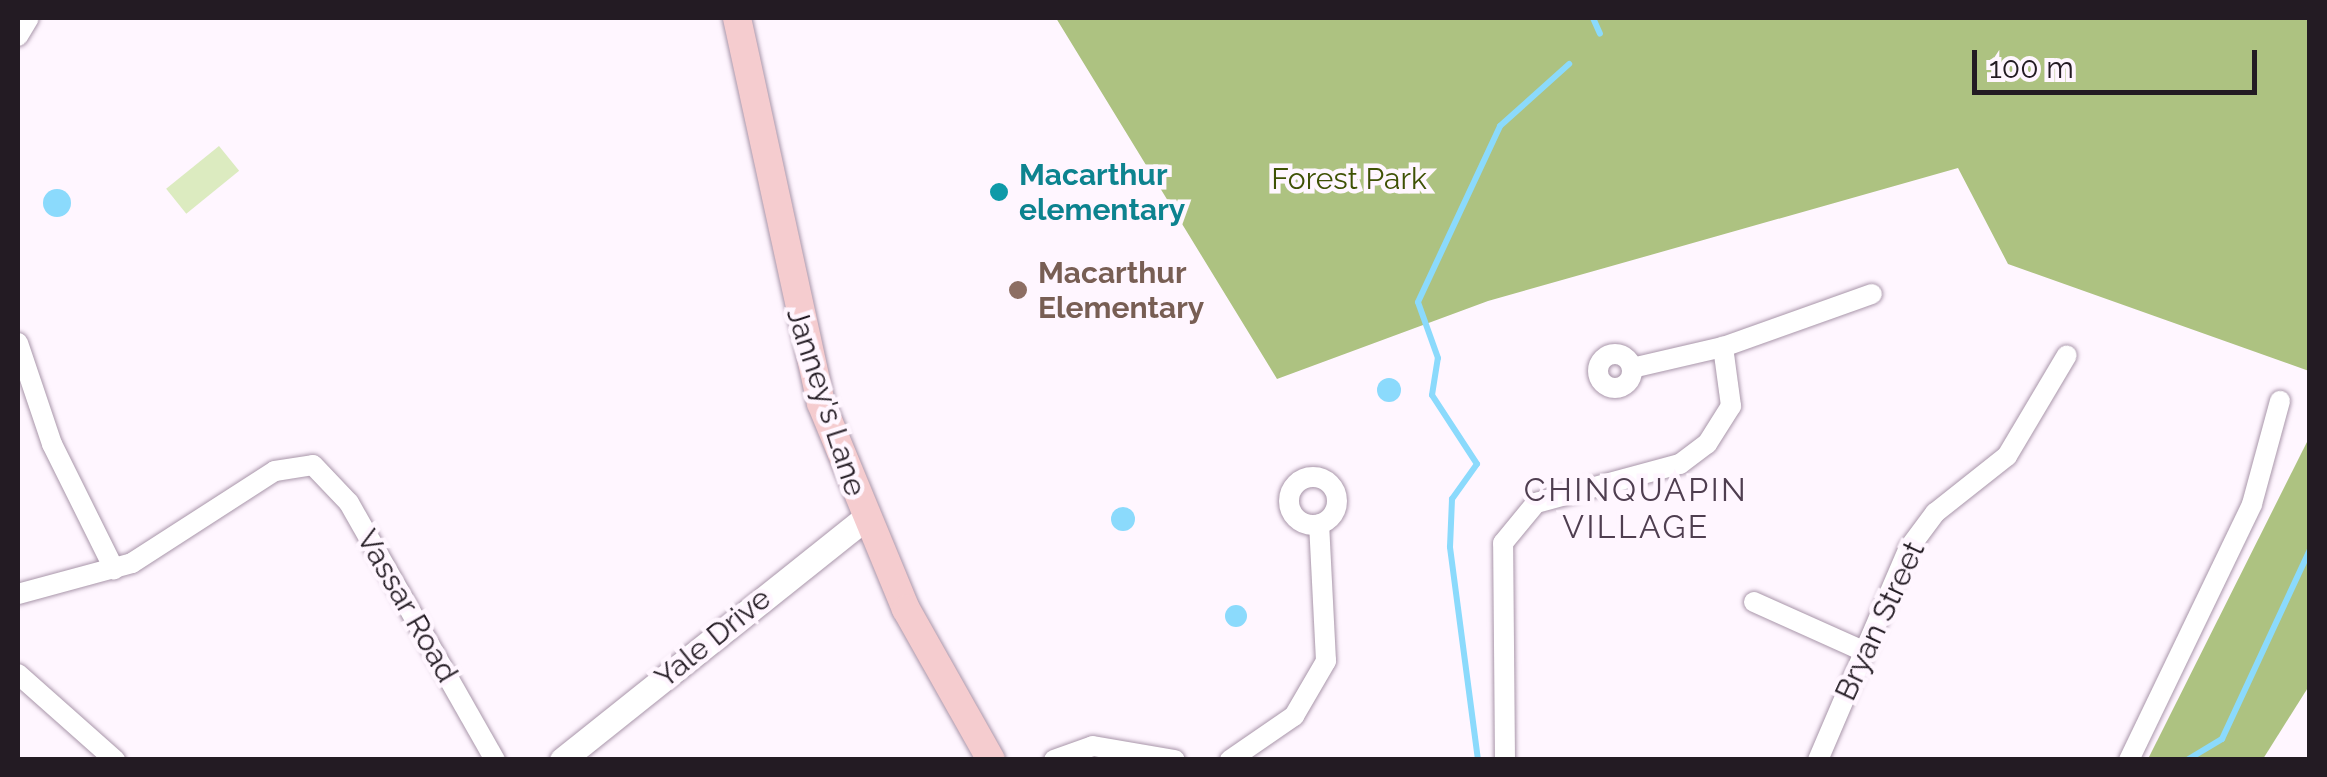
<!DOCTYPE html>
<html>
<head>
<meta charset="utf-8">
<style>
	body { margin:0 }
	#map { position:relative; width:2327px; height:777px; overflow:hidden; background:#fff6ff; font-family:Raleway,sans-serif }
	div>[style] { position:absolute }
	.green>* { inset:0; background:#dcebc0; transform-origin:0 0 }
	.forest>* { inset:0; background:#adc281 }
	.water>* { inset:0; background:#8bdafc }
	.round { border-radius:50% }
	.stream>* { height:6px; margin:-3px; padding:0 3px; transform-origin:3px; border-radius:3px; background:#8bdafc }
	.roads { filter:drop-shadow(0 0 2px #a996aa) drop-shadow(0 0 2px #a996aa) }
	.minor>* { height:20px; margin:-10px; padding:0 10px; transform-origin:10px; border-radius:10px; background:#fff }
	.minor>.ring { margin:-10px; padding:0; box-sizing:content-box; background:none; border:20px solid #fff; border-radius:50% }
	.tertiary>* { height:25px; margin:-12.5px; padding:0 12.5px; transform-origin:12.5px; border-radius:12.5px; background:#fff }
	.secondary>* { height:28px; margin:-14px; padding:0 14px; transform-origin:14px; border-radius:14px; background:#f5cccf }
	.dots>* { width:28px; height:28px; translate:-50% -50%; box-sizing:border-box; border:5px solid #fff6ff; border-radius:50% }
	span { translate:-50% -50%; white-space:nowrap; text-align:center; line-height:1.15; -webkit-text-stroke:9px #fff6ff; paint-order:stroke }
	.culture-label { font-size:30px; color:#0d838f; font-weight:700 }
	.left { translate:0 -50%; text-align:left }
	.park-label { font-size:30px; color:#3f5105 }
	.education-label { font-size:30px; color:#785e54; font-weight:700 }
	.street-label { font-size:30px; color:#231b23 }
	.neighbourhood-label { font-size:32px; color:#4f3e50; letter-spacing:2.5px }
	.frame { position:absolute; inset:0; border:20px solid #231b23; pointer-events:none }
	.scale { position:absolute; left:1972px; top:50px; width:285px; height:45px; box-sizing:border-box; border:5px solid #231b23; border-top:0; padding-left:12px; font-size:30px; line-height:35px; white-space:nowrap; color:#231b23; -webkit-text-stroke:8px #fff6ff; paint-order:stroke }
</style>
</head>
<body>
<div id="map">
	<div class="green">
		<div style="left:219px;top:146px;width:32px;height:68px;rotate:51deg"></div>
	</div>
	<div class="forest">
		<div style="clip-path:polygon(1056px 18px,2309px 18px,2309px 371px,2008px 264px,1958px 168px,1488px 301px,1277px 379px)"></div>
		<div style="clip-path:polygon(2309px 438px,2309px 686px,2263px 759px,2148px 759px)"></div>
	</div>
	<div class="water">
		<div class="round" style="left:43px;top:189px;width:28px;height:28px"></div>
		<div class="round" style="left:1377px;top:378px;width:24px;height:24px"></div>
		<div class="round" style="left:1111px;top:507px;width:24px;height:24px"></div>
		<div class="round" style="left:1225px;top:605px;width:22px;height:22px"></div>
	</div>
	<div class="stream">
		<div style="left:1593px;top:18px;width:17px;rotate:66deg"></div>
		<div style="left:2310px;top:269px;width:95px;rotate:90deg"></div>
		<div style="left:1478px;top:760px;width:215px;rotate:-97.5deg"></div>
		<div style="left:1450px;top:547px;width:48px;rotate:-87.6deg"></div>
		<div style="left:1452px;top:499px;width:43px;rotate:-54.5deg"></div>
		<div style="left:1477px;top:464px;width:82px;rotate:-123.1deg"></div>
		<div style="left:1432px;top:395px;width:37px;rotate:-81deg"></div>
		<div style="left:1438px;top:358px;width:59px;rotate:-109.7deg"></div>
		<div style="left:1418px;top:302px;width:194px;rotate:-65deg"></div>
		<div style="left:1500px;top:126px;width:93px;rotate:-41.9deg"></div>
		<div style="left:2187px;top:760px;width:41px;rotate:-31deg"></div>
		<div style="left:2222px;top:739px;width:209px;rotate:-65.1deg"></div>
	</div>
	<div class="roads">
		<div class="minor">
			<div style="left:18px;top:36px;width:21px;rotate:-59deg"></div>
			<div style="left:18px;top:343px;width:107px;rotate:71.4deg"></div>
			<div style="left:52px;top:444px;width:140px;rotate:63.6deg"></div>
			<div class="ring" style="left:1598px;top:354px;width:14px;height:14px"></div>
			<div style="left:1632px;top:368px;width:93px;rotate:-13deg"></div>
			<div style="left:1723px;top:347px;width:158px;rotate:-19.6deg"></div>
			<div class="ring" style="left:1289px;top:477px;width:28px;height:28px"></div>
			<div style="left:18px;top:594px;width:118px;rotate:-15.2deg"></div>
			<div style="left:132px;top:563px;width:170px;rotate:-32.8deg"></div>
			<div style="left:275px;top:471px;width:38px;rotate:-9deg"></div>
			<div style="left:313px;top:465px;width:52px;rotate:46.5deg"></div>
			<div style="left:349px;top:503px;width:296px;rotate:60.4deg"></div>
			<div style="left:1754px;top:602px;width:120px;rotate:24.2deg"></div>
			<div style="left:18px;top:674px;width:130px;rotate:41.6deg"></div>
			<div style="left:1054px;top:760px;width:41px;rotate:-19.7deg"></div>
			<div style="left:1093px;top:746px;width:83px;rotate:9.7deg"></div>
			<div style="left:1230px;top:760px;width:78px;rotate:-34.5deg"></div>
			<div style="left:1294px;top:716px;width:64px;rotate:-59.8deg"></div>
			<div style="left:1326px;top:661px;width:137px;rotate:-92.9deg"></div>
			<div style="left:1505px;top:760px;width:217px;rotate:-90.5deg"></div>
			<div style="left:1503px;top:543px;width:52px;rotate:-50.5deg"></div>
			<div style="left:1536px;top:503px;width:149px;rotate:-15.2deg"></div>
			<div style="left:1680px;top:464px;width:34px;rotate:-37deg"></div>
			<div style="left:1707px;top:444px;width:45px;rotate:-57.7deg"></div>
			<div style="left:1731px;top:406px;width:60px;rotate:-97.7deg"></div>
			<div style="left:1818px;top:760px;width:231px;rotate:-66.8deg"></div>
			<div style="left:1909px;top:548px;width:44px;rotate:-53.4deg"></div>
			<div style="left:1935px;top:513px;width:92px;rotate:-38.4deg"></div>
			<div style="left:2007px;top:456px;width:117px;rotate:-59.3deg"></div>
			<div style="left:2129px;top:760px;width:284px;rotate:-64.3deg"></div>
			<div style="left:2252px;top:504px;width:107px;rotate:-74.8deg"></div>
		</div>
		<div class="tertiary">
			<div style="left:562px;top:760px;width:388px;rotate:-38.6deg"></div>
		</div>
		<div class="secondary">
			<div style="left:737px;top:18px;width:394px;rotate:77.7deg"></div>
			<div style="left:821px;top:403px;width:223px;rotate:67.6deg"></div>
			<div style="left:906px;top:609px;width:173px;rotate:60.6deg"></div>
		</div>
	</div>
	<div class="dots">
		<div style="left:999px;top:192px;background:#0f9aa8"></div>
		<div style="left:1018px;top:290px;background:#8d6e63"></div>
	</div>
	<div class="culture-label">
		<span class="left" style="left:1019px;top:192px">Macarthur<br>elementary</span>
	</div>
	<div class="park-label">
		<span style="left:1349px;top:179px">Forest Park</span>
	</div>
	<div class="education-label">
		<span class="left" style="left:1038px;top:290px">Macarthur<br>Elementary</span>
	</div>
	<div class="street-label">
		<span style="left:826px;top:402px;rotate:72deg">Janney's Lane</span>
		<span style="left:407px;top:606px;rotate:60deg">Vassar Road</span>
		<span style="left:1880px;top:621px;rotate:-65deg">Bryan Street</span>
		<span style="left:713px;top:638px;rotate:-39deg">Yale Drive</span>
	</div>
	<div class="neighbourhood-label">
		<span style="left:1636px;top:509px">CHINQUAPIN<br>VILLAGE</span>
	</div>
	<div class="frame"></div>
	<div class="scale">100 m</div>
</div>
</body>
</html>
